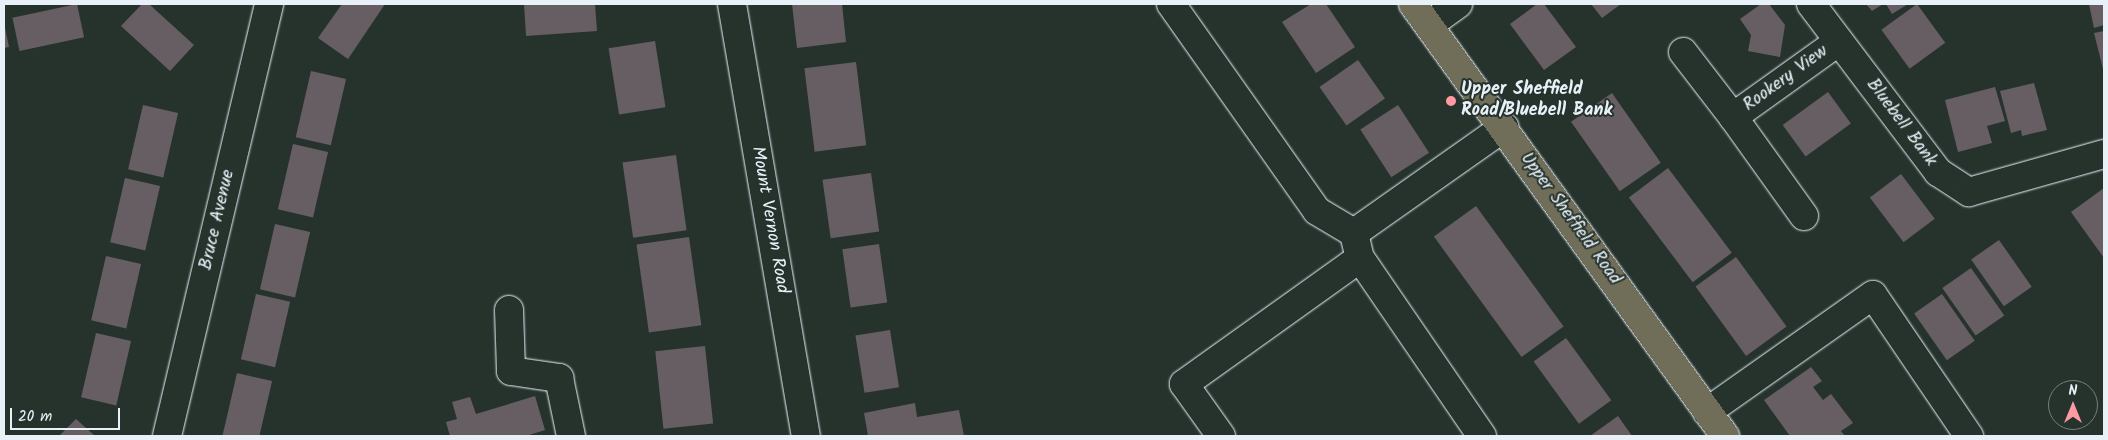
<!DOCTYPE html>
<html>
<head>
<meta charset="utf-8">
<style>
	body { margin:0 }
	#map { position:relative; width:2108px; height:440px; overflow:hidden; background:#26332d; font-family:Kalam,sans-serif }
	div>[style] { position:absolute }
	.building>* { inset:0; background:#675e63; transform-origin:0 0 }
	.roads { filter:drop-shadow(0 0 1px #e8f1f8) drop-shadow(0 0 1px #e8f1f8) }
	.minor>* { height:28px; margin:-14px; padding:0 14px; transform-origin:14px; border-radius:14px; background:#26332d }
	.highway>* { height:28px; margin:-14px; padding:0 14px; transform-origin:14px; border-radius:14px; background:#706e59 }
	.dots>* { width:14px; height:14px; translate:-50% -50%; box-sizing:border-box; border:2px solid #26332d; border-radius:50% }
	span { translate:-50% -50%; white-space:nowrap; text-align:center; line-height:1.15; -webkit-text-stroke:4px #26332d; paint-order:stroke }
	.street-label { font-size:18px; color:#e8f1f8 }
	.poi-label { font-size:18px; color:#e8f1f8; font-weight:700 }
	.left { translate:0 -50%; text-align:left }
	.frame { position:absolute; inset:0; border:5px solid #e8f1f8; pointer-events:none }
	.north { position:absolute; left:2048px; top:380px; width:50px; height:50px; box-sizing:border-box; background:#26332d; border:1px solid #747f7e; border-radius:50%; rotate:0deg; font-size:14px; font-weight:700; line-height:20px; text-align:center; color:#e8f1f8 }
	.north::after { content:''; display:block; margin:auto; width:18px; height:22px; background:#ff9aa2; clip-path:polygon(50% 0,100% 100%,50% 72%,0 100%) }
	.scale { position:absolute; left:10px; top:408px; width:110px; height:22px; box-sizing:border-box; border:2px solid #e8f1f8; border-top:0; padding-left:6px; font-size:15px; line-height:18px; white-space:nowrap; color:#e8f1f8; -webkit-text-stroke:4px #26332d; paint-order:stroke }
</style>
</head>
<body>
<div id="map">
	<div class="building">
		<div style="left:77px;top:4px;width:34px;height:66px;rotate:78deg"></div>
		<div style="clip-path:polygon(142px 4px,149px 4px,194px 45px,170px 71px,121px 26px)"></div>
		<div style="clip-path:polygon(342px 4px,385px 4px,348px 59px,318px 38px)"></div>
		<div style="clip-path:polygon(524px 4px,595px 4px,597px 31px,526px 36px)"></div>
		<div style="clip-path:polygon(792px 4px,842px 4px,846px 42px,797px 48px)"></div>
		<div style="clip-path:polygon(1311px 4px,1326px 4px,1355px 47px,1316px 73px,1282px 22px)"></div>
		<div style="clip-path:polygon(1537px 4px,1544px 4px,1576px 47px,1544px 70px,1510px 24px)"></div>
		<div style="clip-path:polygon(1591px 4px,1621px 4px,1602px 18px)"></div>
		<div style="clip-path:polygon(1761px 4px,1769px 4px,1785px 25px,1780px 57px,1748px 51px,1751px 35px,1740px 19px)"></div>
		<div style="clip-path:polygon(1866px 4px,1883px 4px,1872px 11px)"></div>
		<div style="clip-path:polygon(1886px 4px,1908px 4px,1892px 14px)"></div>
		<div style="left:1917px;top:4px;width:48px;height:44px;rotate:54deg"></div>
		<div style="clip-path:polygon(2089px 4px,2104px 4px,2104px 25px,2094px 28px)"></div>
		<div style="clip-path:polygon(4px 23px,9px 47px,4px 48px)"></div>
		<div style="clip-path:polygon(2104px 31px,2104px 73px,2094px 33px)"></div>
		<div style="left:655px;top:41px;width:67px;height:47px;rotate:81deg"></div>
		<div style="left:1358px;top:60px;width:47px;height:47px;rotate:55deg"></div>
		<div style="left:856px;top:62px;width:84px;height:52px;rotate:83deg"></div>
		<div style="left:311px;top:71px;width:36px;height:68px;rotate:13deg"></div>
		<div style="clip-path:polygon(2034px 83px,2047px 130px,2022px 136px,2021px 130px,2011px 133px,2000px 91px)"></div>
		<div style="clip-path:polygon(1995px 87px,2005px 121px,1987px 126px,1992px 143px,1958px 152px,1945px 100px)"></div>
		<div style="left:1828px;top:92px;width:39px;height:56px;rotate:54deg"></div>
		<div style="left:1612px;top:93px;width:85px;height:50px;rotate:55deg"></div>
		<div style="left:143px;top:105px;width:36px;height:66px;rotate:13deg"></div>
		<div style="left:1398px;top:105px;width:57px;height:45px;rotate:57deg"></div>
		<div style="left:293px;top:144px;width:36px;height:67px;rotate:13deg"></div>
		<div style="left:676px;top:155px;width:76px;height:54px;rotate:82deg"></div>
		<div style="left:1668px;top:168px;width:106px;height:49px;rotate:53deg"></div>
		<div style="left:871px;top:173px;width:59px;height:49px;rotate:82deg"></div>
		<div style="left:1901px;top:174px;width:56px;height:39px;rotate:53deg"></div>
		<div style="left:125px;top:178px;width:36px;height:66px;rotate:13deg"></div>
		<div style="clip-path:polygon(2104px 188px,2104px 258px,2071px 212px)"></div>
		<div style="left:1476px;top:206px;width:149px;height:52px;rotate:54deg"></div>
		<div style="left:275px;top:224px;width:36px;height:67px;rotate:13deg"></div>
		<div style="left:689px;top:237px;width:89px;height:53px;rotate:82deg"></div>
		<div style="left:1999px;top:240px;width:57px;height:34px;rotate:55deg"></div>
		<div style="left:879px;top:244px;width:59px;height:37px;rotate:82deg"></div>
		<div style="left:106px;top:256px;width:36px;height:66px;rotate:13deg"></div>
		<div style="left:1736px;top:257px;width:86px;height:50px;rotate:54deg"></div>
		<div style="left:1971px;top:268px;width:58px;height:35px;rotate:55deg"></div>
		<div style="left:256px;top:294px;width:35px;height:67px;rotate:13deg"></div>
		<div style="left:1942px;top:294px;width:57px;height:34px;rotate:55deg"></div>
		<div style="left:890px;top:330px;width:58px;height:35px;rotate:81deg"></div>
		<div style="left:96px;top:333px;width:36px;height:66px;rotate:13deg"></div>
		<div style="left:1566px;top:338px;width:77px;height:40px;rotate:54deg"></div>
		<div style="left:705px;top:346px;width:78px;height:50px;rotate:84deg"></div>
		<div style="clip-path:polygon(1811px 367px,1822px 381px,1813px 387px,1823px 400px,1831px 394px,1853px 423px,1841px 431px,1845px 436px,1790px 436px,1764px 400px)"></div>
		<div style="left:237px;top:373px;width:36px;height:65px;rotate:13deg"></div>
		<div style="clip-path:polygon(535px 396px,545px 430px,526px 436px,450px 436px,446px 422px,457px 419px,452px 402px,470px 397px,476px 414px)"></div>
		<div style="clip-path:polygon(915px 403px,917px 417px,959px 410px,964px 436px,868px 436px,864px 413px)"></div>
		<div style="clip-path:polygon(1618px 416px,1632px 436px,1590px 436px)"></div>
		<div style="clip-path:polygon(76px 419px,95px 436px,59px 436px)"></div>
	</div>
	<div class="roads">
		<div class="minor">
			<div style="left:732px;top:4px;width:438px;rotate:80.3deg"></div>
			<div style="left:1171px;top:4px;width:253px;rotate:54.8deg"></div>
			<div style="left:1317px;top:211px;width:43px;rotate:30.7deg"></div>
			<div style="left:1354px;top:233px;width:26px;rotate:77deg"></div>
			<div style="left:1360px;top:258px;width:216px;rotate:55.6deg"></div>
			<div style="left:1811px;top:4px;width:211px;rotate:52.9deg"></div>
			<div style="left:1938px;top:172px;width:37px;rotate:33deg"></div>
			<div style="left:1969px;top:192px;width:140px;rotate:-15.7deg"></div>
			<div style="left:1429px;top:25px;width:36px;rotate:-36deg"></div>
			<div style="left:1683px;top:52px;width:82px;rotate:52.4deg"></div>
			<div style="left:1804px;top:216px;width:122px;rotate:-125.6deg"></div>
			<div style="left:1733px;top:117px;width:130px;rotate:-35.6deg"></div>
			<div style="left:1354px;top:233px;width:184px;rotate:-35.2deg"></div>
			<div style="left:509px;top:310px;width:61px;rotate:88.1deg"></div>
			<div style="left:511px;top:371px;width:49px;rotate:8.3deg"></div>
			<div style="left:559px;top:378px;width:59px;rotate:78.3deg"></div>
			<div style="left:1707px;top:412px;width:203px;rotate:-35.2deg"></div>
			<div style="left:1873px;top:295px;width:171px;rotate:55.8deg"></div>
			<div style="left:167px;top:436px;width:444px;rotate:-76.7deg"></div>
			<div style="left:1221px;top:436px;width:64px;rotate:-125.4deg"></div>
			<div style="left:1184px;top:384px;width:216px;rotate:-35.6deg"></div>
		</div>
		<div class="highway">
			<div style="left:1413px;top:4px;width:533px;rotate:54.16deg"></div>
		</div>
	</div>
	<div class="dots">
		<div style="left:1451px;top:101px;background:#ff9aa2"></div>
	</div>
	<div class="street-label">
		<span style="left:1786px;top:79px;rotate:-36deg">Rookery View</span>
		<span style="left:1901px;top:123px;rotate:53deg">Bluebell Bank</span>
		<span style="left:1570px;top:219px;rotate:54deg">Upper Sheffield Road</span>
		<span style="left:218px;top:220px;rotate:-77deg">Bruce Avenue</span>
		<span style="left:769px;top:220px;rotate:80deg">Mount Vernon Road</span>
	</div>
	<div class="poi-label">
		<span class="left" style="left:1461px;top:101px">Upper Sheffield<br>Road/Bluebell Bank</span>
	</div>
	<div class="frame"></div>
	<div class="north">N</div>
	<div class="scale">20 m</div>
</div>
</body>
</html>
